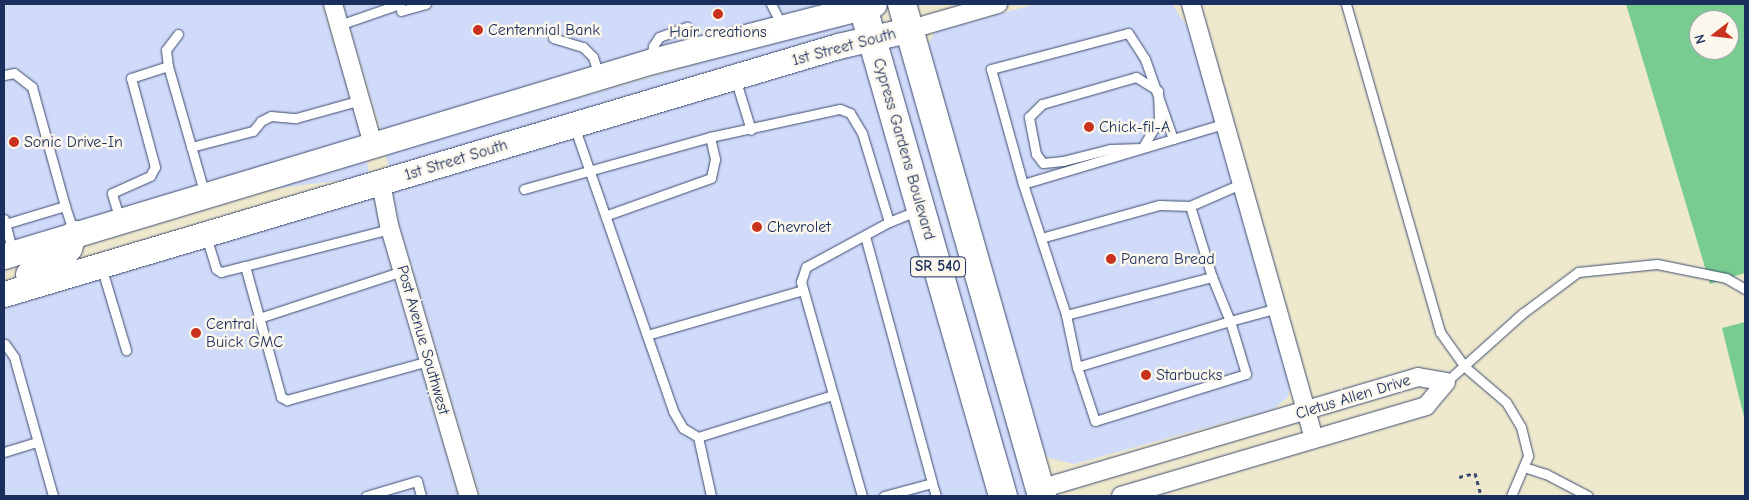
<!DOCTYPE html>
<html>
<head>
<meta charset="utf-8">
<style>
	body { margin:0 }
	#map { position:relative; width:1749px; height:500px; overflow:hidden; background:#eee8cd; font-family:"Comic Neue",sans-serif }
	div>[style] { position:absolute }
	.built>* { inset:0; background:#d0daf9; transform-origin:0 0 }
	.green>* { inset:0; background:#79cc8f }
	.path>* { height:3px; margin-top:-1.5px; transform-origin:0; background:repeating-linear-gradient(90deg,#3b4b6f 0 4px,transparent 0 8px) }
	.roads { filter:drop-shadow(0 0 1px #3b4b6f) drop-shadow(0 0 1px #3b4b6f) }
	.lane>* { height:9px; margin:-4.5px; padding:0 4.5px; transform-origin:4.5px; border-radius:4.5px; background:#fff }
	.street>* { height:18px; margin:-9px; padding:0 9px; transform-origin:9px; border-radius:9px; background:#fff }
	.secondary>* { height:25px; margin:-12.5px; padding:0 12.5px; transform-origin:12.5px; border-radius:12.5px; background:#fff }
	.primary>* { height:28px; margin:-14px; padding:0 14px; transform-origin:14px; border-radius:14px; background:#fff }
	.dots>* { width:14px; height:14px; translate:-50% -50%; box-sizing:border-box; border:2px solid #fbf7ec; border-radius:50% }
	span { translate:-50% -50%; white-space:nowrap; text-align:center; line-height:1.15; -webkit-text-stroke:5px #fbf7ec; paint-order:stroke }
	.shield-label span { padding:1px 4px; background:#fbf7ec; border:1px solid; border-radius:4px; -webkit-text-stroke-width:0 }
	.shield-label { font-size:15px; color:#1b2f5e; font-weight:700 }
	.poi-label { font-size:16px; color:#1b2f5e }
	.left { translate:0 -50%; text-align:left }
	.street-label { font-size:16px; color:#1b2f5e }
	.frame { position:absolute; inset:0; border:5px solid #1b2f5e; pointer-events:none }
	.north { position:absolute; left:1689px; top:10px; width:50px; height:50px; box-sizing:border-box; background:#fbf7ec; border:1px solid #a1a7b3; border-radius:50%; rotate:254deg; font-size:14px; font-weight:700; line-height:20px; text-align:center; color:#1b2f5e }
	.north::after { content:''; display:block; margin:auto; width:18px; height:22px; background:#c8321e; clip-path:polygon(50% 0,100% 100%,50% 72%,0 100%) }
</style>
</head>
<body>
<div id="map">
	<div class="built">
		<div style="clip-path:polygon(4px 4px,322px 4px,363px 143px,4px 247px)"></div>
		<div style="clip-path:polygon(343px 4px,842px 4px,383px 137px)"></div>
		<div style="clip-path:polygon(1036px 4px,1172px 4px,1188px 28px,1291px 377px,1288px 397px,1274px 409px,1074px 464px,1049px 458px,1034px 440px,925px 50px,935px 32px)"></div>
		<div style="left:856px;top:18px;width:15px;height:490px;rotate:74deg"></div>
		<div style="left:901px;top:41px;width:473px;height:17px;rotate:74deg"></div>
		<div style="clip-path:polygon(865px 50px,992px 496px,480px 496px,399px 223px,392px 189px)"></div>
		<div style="left:367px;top:161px;width:16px;height:297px;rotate:83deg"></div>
		<div style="clip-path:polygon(373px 195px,380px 228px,458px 496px,4px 496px,4px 303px)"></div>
	</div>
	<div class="green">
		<div style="clip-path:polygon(evenodd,1626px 4px,1745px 4px,1745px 273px,1710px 284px,1626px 4px,1699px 20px,1729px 20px,1729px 50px,1699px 50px,1699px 20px)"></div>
		<div style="clip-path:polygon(1745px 322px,1745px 421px,1722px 328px)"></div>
	</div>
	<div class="path">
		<div style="left:1459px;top:477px;width:16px;rotate:-14deg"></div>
		<div style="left:1475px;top:473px;width:24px;rotate:75deg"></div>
	</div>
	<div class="roads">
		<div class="lane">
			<div style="left:771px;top:4px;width:25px;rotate:63deg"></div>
			<div style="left:1346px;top:4px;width:341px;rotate:74deg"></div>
			<div style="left:1440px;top:332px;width:43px;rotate:54.5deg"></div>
			<div style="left:1465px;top:367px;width:54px;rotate:40.5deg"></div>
			<div style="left:1506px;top:402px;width:29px;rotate:59deg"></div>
			<div style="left:1521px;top:427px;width:30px;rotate:76deg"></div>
			<div style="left:1528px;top:456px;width:43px;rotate:113deg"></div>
			<div style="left:401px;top:11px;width:26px;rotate:-16deg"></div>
			<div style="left:339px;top:25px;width:65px;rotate:-19deg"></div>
			<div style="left:178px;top:34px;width:20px;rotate:127deg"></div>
			<div style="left:166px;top:50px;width:16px;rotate:83deg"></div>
			<div style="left:168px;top:66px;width:134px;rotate:74deg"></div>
			<div style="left:553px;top:38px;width:31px;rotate:17deg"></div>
			<div style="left:583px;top:47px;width:14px;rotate:45deg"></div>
			<div style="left:593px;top:57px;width:19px;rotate:72deg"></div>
			<div style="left:652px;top:59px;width:13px;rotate:-86deg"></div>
			<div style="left:653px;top:46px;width:11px;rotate:-56deg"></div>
			<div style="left:659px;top:37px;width:30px;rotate:-20deg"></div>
			<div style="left:4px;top:75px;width:10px;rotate:-11deg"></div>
			<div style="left:14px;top:73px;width:23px;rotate:38deg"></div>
			<div style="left:32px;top:87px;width:123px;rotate:74.5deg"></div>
			<div style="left:1136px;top:77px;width:26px;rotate:32deg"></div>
			<div style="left:1158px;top:91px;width:29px;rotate:88deg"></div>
			<div style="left:1159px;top:120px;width:33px;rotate:121deg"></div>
			<div style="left:1142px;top:148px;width:32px;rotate:178deg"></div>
			<div style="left:1110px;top:149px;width:49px;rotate:165.7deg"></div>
			<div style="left:1063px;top:161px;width:20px;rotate:174deg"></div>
			<div style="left:1043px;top:163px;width:11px;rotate:-128deg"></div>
			<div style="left:1036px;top:154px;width:38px;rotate:-101deg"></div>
			<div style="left:1029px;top:117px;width:18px;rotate:-45deg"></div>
			<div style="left:1042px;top:104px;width:98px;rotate:-16deg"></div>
			<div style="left:735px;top:78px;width:54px;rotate:72.9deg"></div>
			<div style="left:574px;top:126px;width:302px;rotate:70.8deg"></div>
			<div style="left:673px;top:411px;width:20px;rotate:60deg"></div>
			<div style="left:683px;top:428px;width:17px;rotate:31deg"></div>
			<div style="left:710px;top:137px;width:133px;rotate:-12.2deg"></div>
			<div style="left:840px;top:109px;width:11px;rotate:22deg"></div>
			<div style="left:850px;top:113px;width:23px;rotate:59deg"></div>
			<div style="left:862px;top:133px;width:93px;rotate:73.1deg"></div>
			<div style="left:1173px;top:139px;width:85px;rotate:-109.3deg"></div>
			<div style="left:1145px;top:59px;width:31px;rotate:-123deg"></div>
			<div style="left:1128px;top:33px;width:142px;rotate:165.3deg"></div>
			<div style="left:991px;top:69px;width:119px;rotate:74.5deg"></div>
			<div style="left:1023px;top:184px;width:212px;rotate:-16.7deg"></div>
			<div style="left:191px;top:147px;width:64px;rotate:-14.5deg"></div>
			<div style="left:253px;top:131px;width:13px;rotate:-51deg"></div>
			<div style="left:261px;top:121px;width:11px;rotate:-27deg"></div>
			<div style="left:271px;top:116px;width:25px;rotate:5deg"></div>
			<div style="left:296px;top:118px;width:67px;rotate:-15.5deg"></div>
			<div style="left:1023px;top:184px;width:138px;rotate:71.8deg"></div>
			<div style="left:1066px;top:315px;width:151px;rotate:-14.6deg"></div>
			<div style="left:1212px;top:277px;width:74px;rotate:-107.2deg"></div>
			<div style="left:524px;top:189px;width:193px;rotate:-15.6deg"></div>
			<div style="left:710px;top:137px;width:23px;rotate:77deg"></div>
			<div style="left:715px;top:159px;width:19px;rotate:102deg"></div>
			<div style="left:711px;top:178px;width:110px;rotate:160.4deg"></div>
			<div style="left:4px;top:219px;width:34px;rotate:75deg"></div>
			<div style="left:120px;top:220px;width:28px;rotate:-107deg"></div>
			<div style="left:112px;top:193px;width:42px;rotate:-24.1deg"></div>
			<div style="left:150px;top:176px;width:10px;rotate:-61deg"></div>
			<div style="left:155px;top:167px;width:92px;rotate:-105.1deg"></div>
			<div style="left:131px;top:78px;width:39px;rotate:-18deg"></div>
			<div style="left:5px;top:224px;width:63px;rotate:-16.7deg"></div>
			<div style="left:65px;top:206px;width:28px;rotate:72deg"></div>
			<div style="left:206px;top:236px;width:34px;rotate:73deg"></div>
			<div style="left:216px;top:269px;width:6px;rotate:31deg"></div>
			<div style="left:221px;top:272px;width:25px;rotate:-14deg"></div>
			<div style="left:245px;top:266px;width:136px;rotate:74.6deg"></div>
			<div style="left:281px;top:397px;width:7px;rotate:27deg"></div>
			<div style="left:287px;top:400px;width:147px;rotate:-15.4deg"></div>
			<div style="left:865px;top:236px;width:256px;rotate:74.8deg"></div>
			<div style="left:932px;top:483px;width:50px;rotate:164.8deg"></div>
			<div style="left:1041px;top:238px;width:123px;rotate:-15.6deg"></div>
			<div style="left:1159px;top:205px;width:31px;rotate:2deg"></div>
			<div style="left:1190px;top:206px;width:58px;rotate:-23.5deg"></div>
			<div style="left:101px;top:266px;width:88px;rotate:73.4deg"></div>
			<div style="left:245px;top:266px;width:150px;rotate:-14.3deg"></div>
			<div style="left:1212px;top:277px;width:48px;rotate:67.8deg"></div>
			<div style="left:1230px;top:321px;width:50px;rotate:-15.2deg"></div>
			<div style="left:1066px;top:315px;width:53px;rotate:78.1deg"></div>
			<div style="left:1077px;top:367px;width:57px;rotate:71.6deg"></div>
			<div style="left:1095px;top:421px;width:158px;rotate:-17.3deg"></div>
			<div style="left:1246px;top:374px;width:55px;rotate:-106.8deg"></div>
			<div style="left:1230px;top:321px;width:160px;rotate:163.3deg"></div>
			<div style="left:259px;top:318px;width:151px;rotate:-18.1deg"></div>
			<div style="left:647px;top:335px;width:162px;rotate:-16.1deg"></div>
			<div style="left:5px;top:344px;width:16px;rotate:55deg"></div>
			<div style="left:14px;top:357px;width:144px;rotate:74.3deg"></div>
			<div style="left:1446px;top:382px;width:103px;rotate:-41.9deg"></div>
			<div style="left:1523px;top:313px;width:69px;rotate:-36.7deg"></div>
			<div style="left:1578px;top:272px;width:79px;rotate:-5.8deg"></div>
			<div style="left:1657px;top:264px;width:70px;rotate:11.5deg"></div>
			<div style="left:1726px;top:278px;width:22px;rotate:30deg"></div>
			<div style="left:4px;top:452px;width:34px;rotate:-17deg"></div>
			<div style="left:1524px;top:467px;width:23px;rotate:18deg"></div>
			<div style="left:1546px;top:474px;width:47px;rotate:27.6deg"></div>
			<div style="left:932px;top:483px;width:14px;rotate:73deg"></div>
			<div style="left:366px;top:496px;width:53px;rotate:-16.4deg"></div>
			<div style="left:417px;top:481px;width:16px;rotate:75deg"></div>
			<div style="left:711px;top:496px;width:60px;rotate:-102.4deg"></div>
			<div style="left:698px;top:437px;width:141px;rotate:-17.3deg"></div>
			<div style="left:862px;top:496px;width:223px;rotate:-105.9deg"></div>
			<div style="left:801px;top:282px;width:16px;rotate:-72deg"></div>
			<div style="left:806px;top:267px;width:94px;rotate:-28.5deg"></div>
			<div style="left:889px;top:222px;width:32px;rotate:-22deg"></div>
		</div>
		<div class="street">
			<div style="left:333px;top:4px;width:146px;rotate:74.1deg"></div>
			<div style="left:1191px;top:4px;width:451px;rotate:74.2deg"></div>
			<div style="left:908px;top:30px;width:94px;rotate:-16.1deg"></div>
			<div style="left:381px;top:183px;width:43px;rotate:79.2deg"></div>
			<div style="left:389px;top:225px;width:283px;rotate:73.6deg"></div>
			<div style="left:1040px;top:489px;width:394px;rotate:-16.5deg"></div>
			<div style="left:1418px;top:377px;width:28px;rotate:10deg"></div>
			<div style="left:1121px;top:496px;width:318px;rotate:-16.4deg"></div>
			<div style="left:1426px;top:406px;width:31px;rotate:-50deg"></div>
		</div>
		<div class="secondary">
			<div style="left:4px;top:256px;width:677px;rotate:-16.75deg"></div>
			<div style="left:652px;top:61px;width:229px;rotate:-14.4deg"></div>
			<div style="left:28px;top:274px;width:37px;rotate:-26deg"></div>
			<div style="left:61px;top:258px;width:13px;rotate:-51deg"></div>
			<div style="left:69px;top:248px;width:16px;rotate:-72deg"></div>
			<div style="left:4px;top:294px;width:870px;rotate:-16.56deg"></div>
			<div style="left:838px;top:46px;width:72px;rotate:-12.9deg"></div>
		</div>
		<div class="primary">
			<div style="left:862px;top:4px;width:512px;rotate:74.01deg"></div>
			<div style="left:902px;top:4px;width:512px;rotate:74.12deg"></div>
		</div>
	</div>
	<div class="dots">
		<div style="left:718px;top:14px;background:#c8321e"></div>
		<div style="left:478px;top:30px;background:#c8321e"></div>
		<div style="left:1089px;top:127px;background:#c8321e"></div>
		<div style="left:14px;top:142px;background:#c8321e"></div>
		<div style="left:757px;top:227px;background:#c8321e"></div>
		<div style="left:1111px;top:259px;background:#c8321e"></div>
		<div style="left:196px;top:333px;background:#c8321e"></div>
		<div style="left:1146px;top:375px;background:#c8321e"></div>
	</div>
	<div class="shield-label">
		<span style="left:938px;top:267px">SR 540</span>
	</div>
	<div class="poi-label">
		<span class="left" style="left:488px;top:30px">Centennial Bank</span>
		<span style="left:718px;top:32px">Hair creations</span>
		<span class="left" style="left:1099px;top:127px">Chick-fil-A</span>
		<span class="left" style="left:24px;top:142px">Sonic Drive-In</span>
		<span class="left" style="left:767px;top:227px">Chevrolet</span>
		<span class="left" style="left:1121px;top:259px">Panera Bread</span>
		<span class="left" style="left:206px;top:333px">Central<br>Buick GMC</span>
		<span class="left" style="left:1156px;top:375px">Starbucks</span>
	</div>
	<div class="street-label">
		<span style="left:844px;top:47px;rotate:-15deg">1st Street South</span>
		<span style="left:904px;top:149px;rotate:74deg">Cypress Gardens Boulevard</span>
		<span style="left:456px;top:160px;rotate:-17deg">1st Street South</span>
		<span style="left:423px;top:340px;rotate:74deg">Post Avenue Southwest</span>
		<span style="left:1353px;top:397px;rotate:-17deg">Cletus Allen Drive</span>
	</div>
	<div class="frame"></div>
	<div class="north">N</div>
</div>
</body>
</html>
